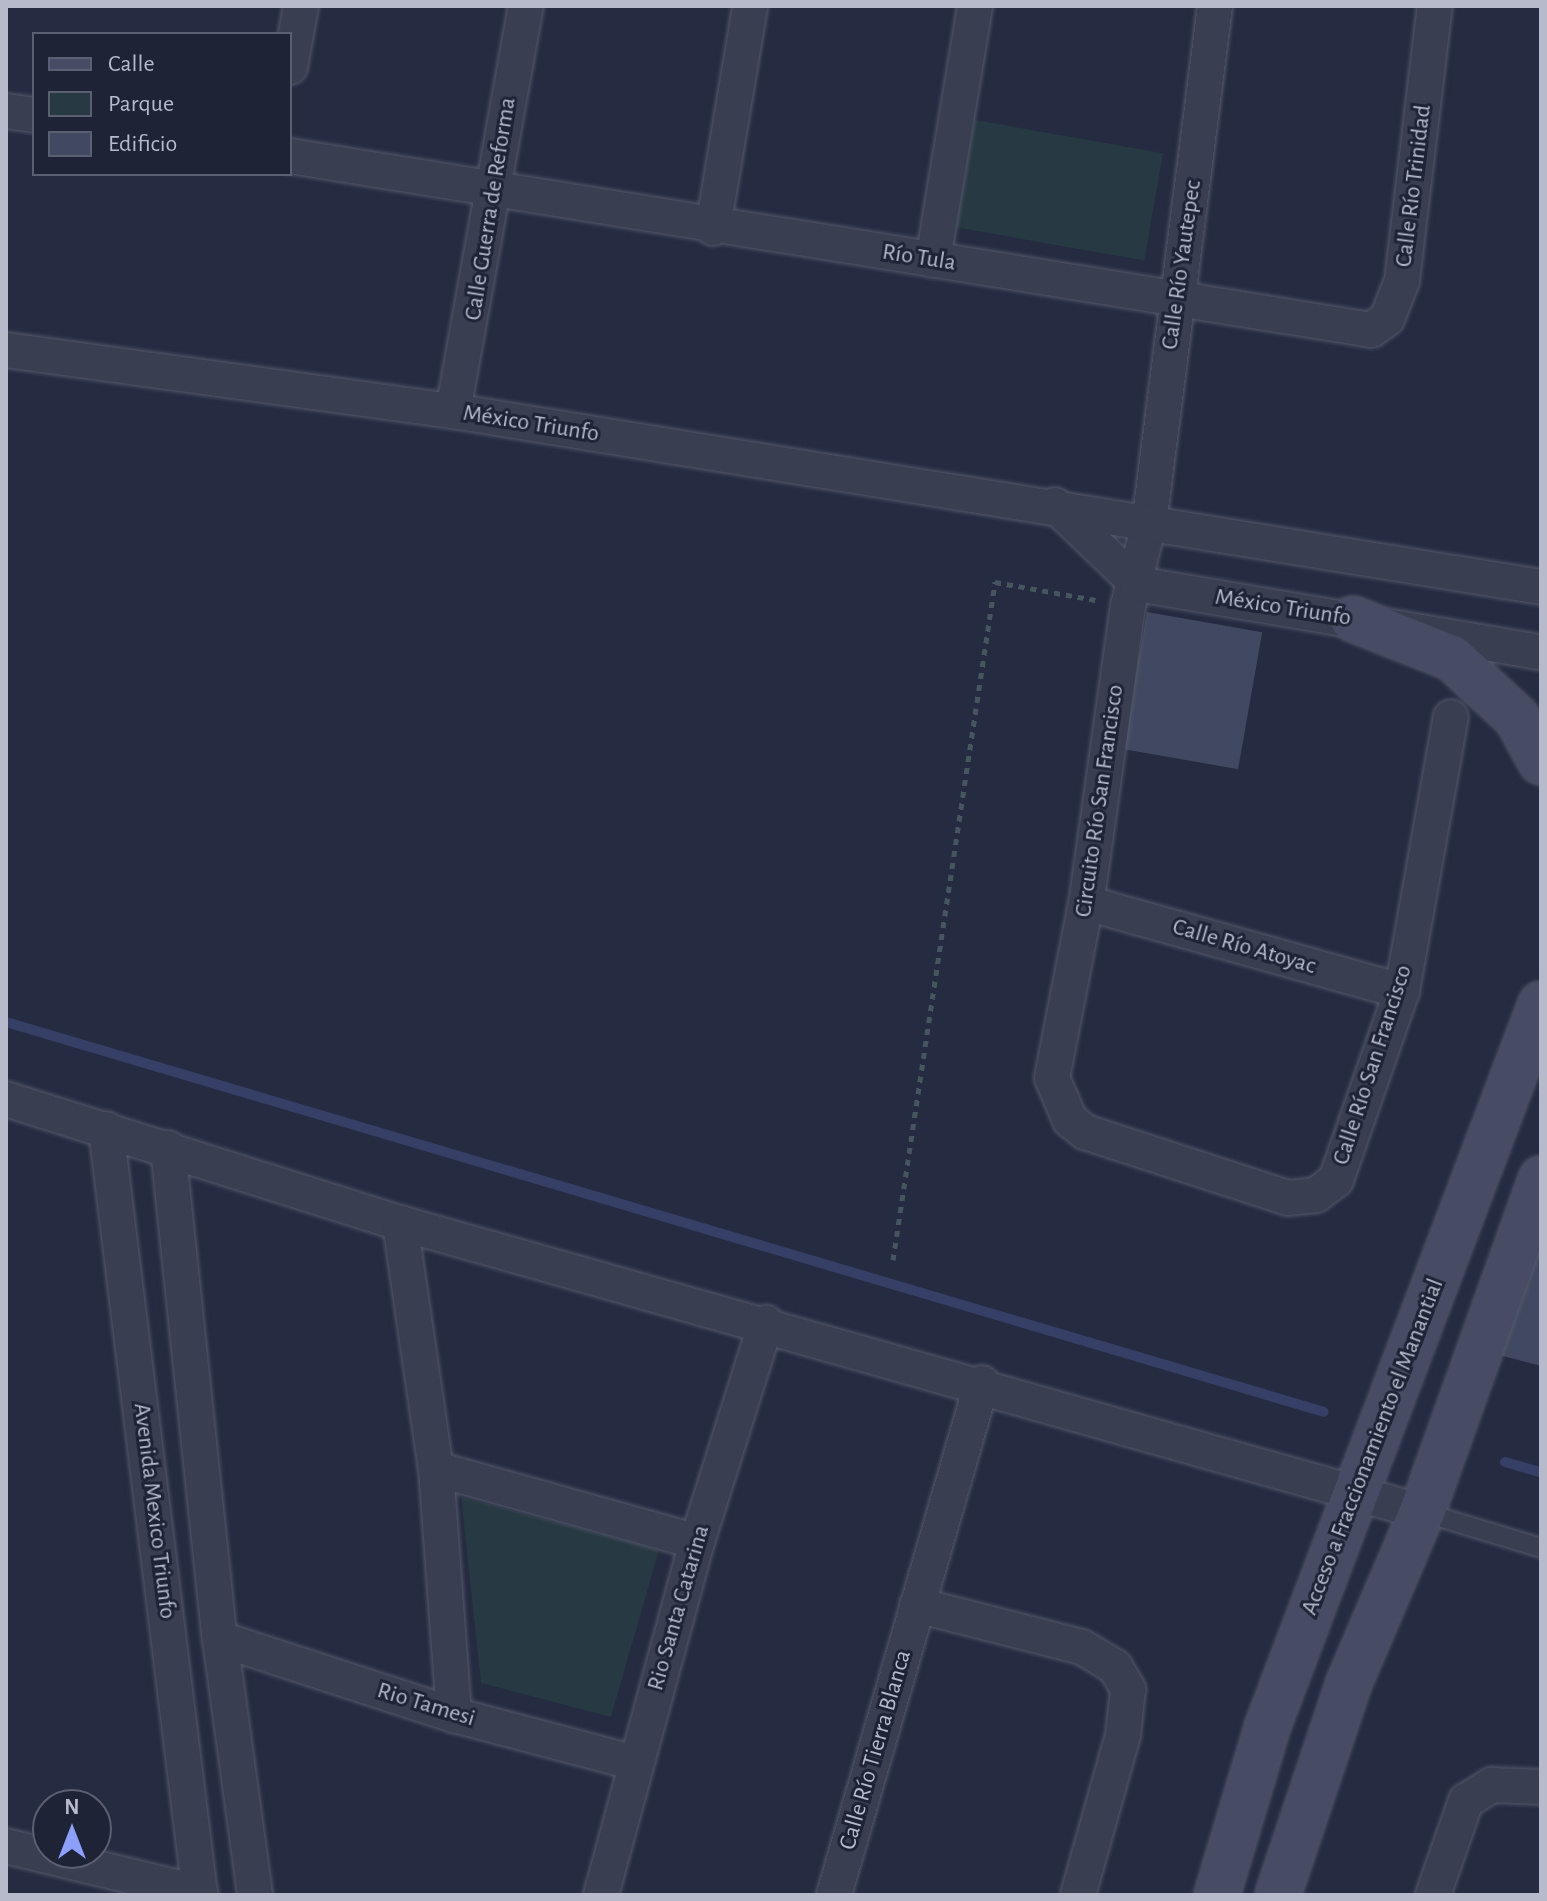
<!DOCTYPE html>
<html>
<head>
<meta charset="utf-8">
<style>
	body { margin:0 }
	#map { position:relative; width:1547px; height:1901px; overflow:hidden; background:#252b41; font-family:"Alegreya Sans",sans-serif }
	div>[style] { position:absolute }
	.green>* { inset:0; background:#273942; transform-origin:0 0 }
	.stream>* { height:10px; margin:-5px; padding:0 5px; transform-origin:5px; border-radius:5px; background:#364067 }
	.building>* { inset:0; background:#414861; transform-origin:0 0 }
	.path>* { height:5px; margin-top:-2.5px; transform-origin:0; background:repeating-linear-gradient(90deg,#45565f 0 6px,transparent 0 12px) }
	.roads { filter:drop-shadow(0 0 2px #54596b) drop-shadow(0 0 2px #54596b) }
	.service>* { height:18px; margin:-9px; padding:0 9px; transform-origin:9px; border-radius:9px; background:#393e51 }
	.minor>* { height:34px; margin:-17px; padding:0 17px; transform-origin:17px; border-radius:17px; background:#393e51 }
	.secondary>* { height:44px; margin:-22px; padding:0 22px; transform-origin:22px; border-radius:22px; background:#474c64 }
	span { translate:-50% -50%; white-space:nowrap; text-align:center; line-height:1.15; -webkit-text-stroke:6px #1e2336; paint-order:stroke }
	.street-label { font-size:24px; color:#b6bacb }
	.frame { position:absolute; inset:0; border:8px solid #b6bacb; pointer-events:none }
	.legend { position:absolute; left:32px; top:32px; width:260px; height:144px; box-sizing:border-box; background:#1e2336; border:2px solid #5b5f72; margin:0; padding:10px 14px; list-style:none; font-size:24px; color:#b6bacb }
	.legend li { display:flex; align-items:center; gap:16px; height:40px }
	.legend b { width:40px; border:2px solid #5b5f72 }
	.north { position:absolute; left:32px; top:1789px; width:80px; height:80px; box-sizing:border-box; background:#1e2336; border:2px solid #5b5f72; border-radius:50%; rotate:0deg; font-size:22px; font-weight:700; line-height:32px; text-align:center; color:#b6bacb }
	.north::after { content:''; display:block; margin:auto; width:28px; height:36px; background:#8b9ffb; clip-path:polygon(50% 0,100% 100%,50% 72%,0 100%) }
</style>
</head>
<body>
<div id="map">
	<div class="green">
		<div style="left:975px;top:120px;width:191px;height:109px;rotate:10deg"></div>
		<div style="clip-path:polygon(461px 1497px,659px 1550px,611px 1717px,481px 1683px)"></div>
	</div>
	<div class="stream">
		<div style="left:6px;top:1022px;width:1374px;rotate:16.48deg"></div>
		<div style="left:1505px;top:1462px;width:37px;rotate:16deg"></div>
	</div>
	<div class="building">
		<div style="left:1147px;top:612px;width:117px;height:139px;rotate:10deg"></div>
		<div style="clip-path:polygon(1541px 1233px,1541px 1366px,1499px 1355px)"></div>
	</div>
	<div class="path">
		<div style="left:893px;top:1260px;width:686px;rotate:-81.44deg"></div>
		<div style="left:995px;top:582px;width:102px;rotate:10.2deg"></div>
	</div>
	<div class="roads">
		<div class="service">
			<div style="left:1422px;top:1512px;width:124px;rotate:16.8deg"></div>
		</div>
		<div class="minor">
			<div style="left:1215px;top:6px;width:522px;rotate:97.26deg"></div>
			<div style="left:1149px;top:524px;width:85px;rotate:104.4deg"></div>
			<div style="left:1128px;top:606px;width:300px;rotate:98deg"></div>
			<div style="left:1086px;top:903px;width:178px;rotate:101deg"></div>
			<div style="left:1052px;top:1078px;width:46px;rotate:66.8deg"></div>
			<div style="left:1070px;top:1120px;width:19px;rotate:39deg"></div>
			<div style="left:1085px;top:1132px;width:213px;rotate:18deg"></div>
			<div style="left:1288px;top:1198px;width:28px;rotate:-6deg"></div>
			<div style="left:1316px;top:1195px;width:25px;rotate:-37deg"></div>
			<div style="left:1336px;top:1180px;width:200px;rotate:-70.8deg"></div>
			<div style="left:1402px;top:991px;width:278px;rotate:-79.9deg"></div>
			<div style="left:290px;top:67px;width:62px;rotate:-79.8deg"></div>
			<div style="left:6px;top:111px;width:28px;rotate:8deg"></div>
			<div style="left:290px;top:156px;width:1095px;rotate:9.14deg"></div>
			<div style="left:1371px;top:330px;width:19px;rotate:-35deg"></div>
			<div style="left:1387px;top:319px;width:41px;rotate:-68.5deg"></div>
			<div style="left:1402px;top:281px;width:277px;rotate:-83.2deg"></div>
			<div style="left:713px;top:228px;width:225px;rotate:-80.5deg"></div>
			<div style="left:933px;top:260px;width:257px;rotate:-80.6deg"></div>
			<div style="left:6px;top:350px;width:451px;rotate:7.8deg"></div>
			<div style="left:453px;top:411px;width:1102px;rotate:9.19deg"></div>
			<div style="left:453px;top:411px;width:412px;rotate:-79.8deg"></div>
			<div style="left:1055px;top:505px;width:114px;rotate:43.9deg"></div>
			<div style="left:1137px;top:584px;width:410px;rotate:9.6deg"></div>
			<div style="left:1086px;top:903px;width:328px;rotate:15.6deg"></div>
			<div style="left:6px;top:1099px;width:413px;rotate:17.5deg"></div>
			<div style="left:400px;top:1223px;width:1062px;rotate:15.79deg"></div>
			<div style="left:106px;top:1129px;width:772px;rotate:83deg"></div>
			<div style="left:168px;top:1148px;width:494px;rotate:84deg"></div>
			<div style="left:220px;top:1639px;width:258px;rotate:82.2deg"></div>
			<div style="left:400px;top:1223px;width:249px;rotate:81.7deg"></div>
			<div style="left:436px;top:1469px;width:247px;rotate:85.8deg"></div>
			<div style="left:436px;top:1469px;width:271px;rotate:15.6deg"></div>
			<div style="left:917px;top:1605px;width:170px;rotate:14.3deg"></div>
			<div style="left:1082px;top:1647px;width:39px;rotate:31deg"></div>
			<div style="left:1115px;top:1667px;width:26px;rotate:59deg"></div>
			<div style="left:1128px;top:1689px;width:46px;rotate:96.2deg"></div>
			<div style="left:1123px;top:1735px;width:166px;rotate:105.7deg"></div>
			<div style="left:220px;top:1639px;width:246px;rotate:18deg"></div>
			<div style="left:454px;top:1715px;width:188px;rotate:14.8deg"></div>
			<div style="left:6px;top:1846px;width:200px;rotate:13.6deg"></div>
			<div style="left:601px;top:1895px;width:366px;rotate:-74.8deg"></div>
			<div style="left:697px;top:1542px;width:230px;rotate:-72.5deg"></div>
			<div style="left:834px;top:1895px;width:533px;rotate:-73.88deg"></div>
			<div style="left:1433px;top:1895px;width:100px;rotate:-70.7deg"></div>
			<div style="left:1466px;top:1801px;width:31px;rotate:-32deg"></div>
			<div style="left:1492px;top:1785px;width:49px;rotate:2.3deg"></div>
		</div>
		<div class="secondary">
			<div style="left:1353px;top:619px;width:106px;rotate:21.5deg"></div>
			<div style="left:1452px;top:658px;width:88px;rotate:42.7deg"></div>
			<div style="left:1517px;top:718px;width:50px;rotate:61.4deg"></div>
			<div style="left:1217px;top:1895px;width:174px;rotate:-73.3deg"></div>
			<div style="left:1267px;top:1728px;width:774px;rotate:-69.27deg"></div>
			<div style="left:1278px;top:1895px;width:224px;rotate:-71.5deg"></div>
			<div style="left:1349px;top:1683px;width:186px;rotate:-66.9deg"></div>
			<div style="left:1422px;top:1512px;width:354px;rotate:-70.3deg"></div>
		</div>
	</div>
	<div class="street-label">
		<span style="left:1414px;top:186px;rotate:-83deg">Calle Río Trinidad</span>
		<span style="left:491px;top:209px;rotate:-81deg">Calle Guerra de Reforma</span>
		<span style="left:919px;top:258px;rotate:9deg">Río Tula</span>
		<span style="left:1182px;top:265px;rotate:-82deg">Calle Río Yautepec</span>
		<span style="left:531px;top:424px;rotate:9deg">México Triunfo</span>
		<span style="left:1283px;top:608px;rotate:9deg">México Triunfo</span>
		<span style="left:1100px;top:801px;rotate:-82deg">Circuito Río San Francisco</span>
		<span style="left:1244px;top:947px;rotate:16deg">Calle Río Atoyac</span>
		<span style="left:1373px;top:1065px;rotate:-72deg">Calle Río San Francisco</span>
		<span style="left:1373px;top:1447px;rotate:-69deg">Acceso a Fraccionamiento el Manantial</span>
		<span style="left:154px;top:1511px;rotate:83deg">Avenida Mexico Triunfo</span>
		<span style="left:679px;top:1608px;rotate:-74deg">Rio Santa Catarina</span>
		<span style="left:426px;top:1705px;rotate:17deg">Rio Tamesi</span>
		<span style="left:876px;top:1750px;rotate:-74deg">Calle Río Tierra Blanca</span>
	</div>
	<div class="frame"></div>
	<ul class="legend">
	<li><b style="height:10px;background:#474c64"></b>Calle</li>
	<li><b style="height:22px;background:#273942"></b>Parque</li>
	<li><b style="height:22px;background:#414861"></b>Edificio</li>
	</ul>
	<div class="north">N</div>
</div>
</body>
</html>
